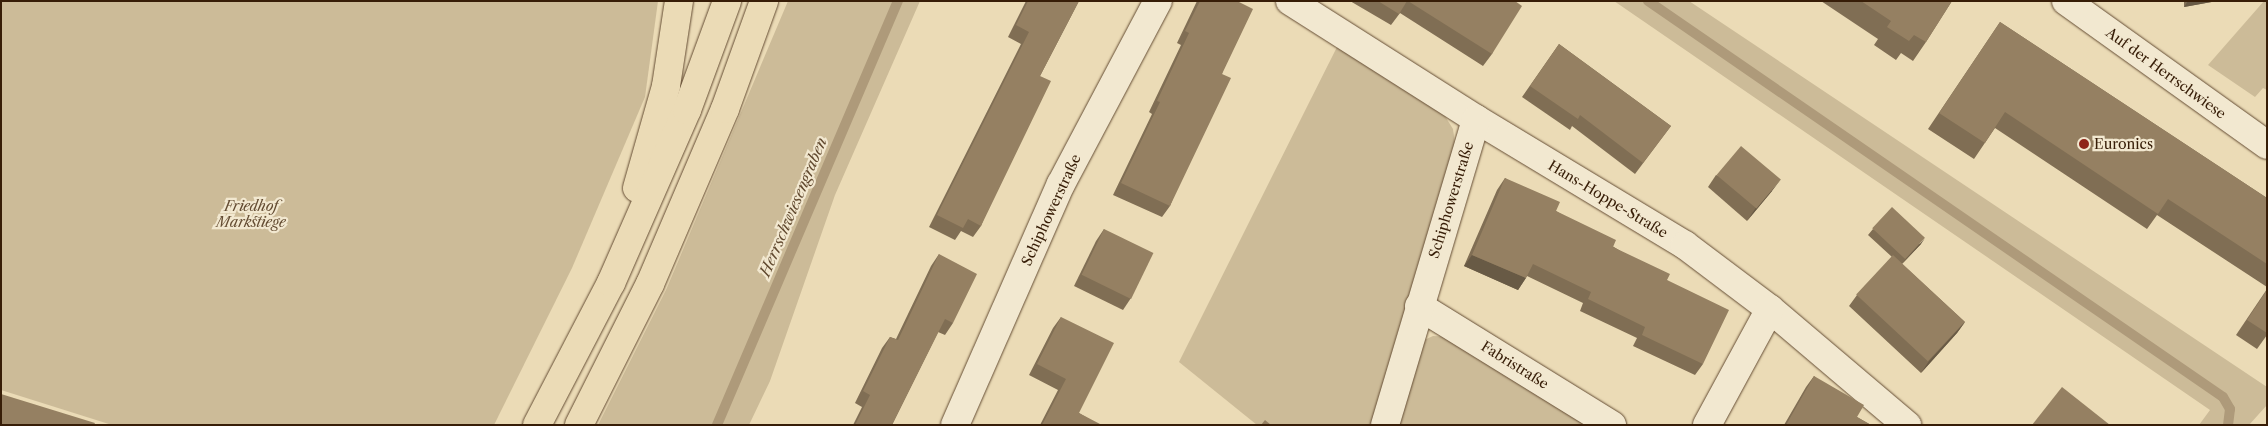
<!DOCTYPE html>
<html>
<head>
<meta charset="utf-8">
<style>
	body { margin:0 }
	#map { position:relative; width:2268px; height:426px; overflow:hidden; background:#ebdbb6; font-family:"Libre Caslon Text",serif }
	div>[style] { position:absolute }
	.green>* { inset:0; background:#ccbb98 }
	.stream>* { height:10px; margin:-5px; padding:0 5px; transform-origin:5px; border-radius:5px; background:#ae9a7a }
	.roads { filter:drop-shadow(0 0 1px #644c33) drop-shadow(0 0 1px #644c33) }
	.minor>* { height:28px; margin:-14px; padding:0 14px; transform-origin:14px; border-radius:14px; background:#f2e8d0 }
	.highway>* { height:28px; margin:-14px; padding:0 14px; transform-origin:14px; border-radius:14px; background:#ebdbb6 }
	.wall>* { inset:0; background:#806e54 }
	.shaded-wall>* { inset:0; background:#685a45 }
	.building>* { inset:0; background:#958062; transform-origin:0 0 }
	.dots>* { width:14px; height:14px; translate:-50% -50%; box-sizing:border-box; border:2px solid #f2e8d0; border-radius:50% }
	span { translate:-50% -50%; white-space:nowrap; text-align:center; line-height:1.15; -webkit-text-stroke:4.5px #f2e8d0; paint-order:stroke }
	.street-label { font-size:14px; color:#371d07 }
	.poi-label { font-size:14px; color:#371d07 }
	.left { translate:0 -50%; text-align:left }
	.park-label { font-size:14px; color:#644c32; font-style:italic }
	.water-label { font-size:15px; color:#61492f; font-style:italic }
	.frame { position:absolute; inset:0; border:2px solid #371d07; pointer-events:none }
</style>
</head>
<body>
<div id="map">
	<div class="green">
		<div style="clip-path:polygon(1px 1px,658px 1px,645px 97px,572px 268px,494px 425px,112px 425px,1px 390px)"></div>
		<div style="clip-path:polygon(788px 1px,920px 1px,835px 195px,770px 381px,749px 425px,598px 425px,666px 290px)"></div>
		<div style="clip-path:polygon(1614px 1px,1689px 1px,2267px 387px,2267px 405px,2249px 425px,2199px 425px,2210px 410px)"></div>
		<div style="clip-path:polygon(2264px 1px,2267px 1px,2267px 90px,2263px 88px,2255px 97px,2208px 65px)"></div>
		<div style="clip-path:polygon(1337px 47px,1443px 113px,1453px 129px,1455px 144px,1372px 425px,1257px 425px,1179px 362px)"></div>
		<div style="clip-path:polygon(1433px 336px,1450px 337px,1594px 425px,1394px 425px,1422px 341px)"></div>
	</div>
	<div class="stream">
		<div style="left:1648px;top:1px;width:698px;rotate:34.56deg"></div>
		<div style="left:2223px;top:397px;width:14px;rotate:60deg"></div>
		<div style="left:2230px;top:409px;width:16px;rotate:97deg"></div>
		<div style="left:717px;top:425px;width:461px;rotate:-66.9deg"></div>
	</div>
	<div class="roads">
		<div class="minor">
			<div style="left:1290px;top:1px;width:220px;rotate:32.4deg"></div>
			<div style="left:1476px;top:119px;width:244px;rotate:31.1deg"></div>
			<div style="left:1685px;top:245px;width:106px;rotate:37deg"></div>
			<div style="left:1770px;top:309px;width:180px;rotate:40.3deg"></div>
			<div style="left:2066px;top:1px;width:247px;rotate:35.6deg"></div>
			<div style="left:1419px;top:306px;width:227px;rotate:31.7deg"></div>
			<div style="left:955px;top:425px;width:263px;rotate:-66.3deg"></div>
			<div style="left:1061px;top:184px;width:207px;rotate:-62.1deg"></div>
			<div style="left:1385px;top:425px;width:319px;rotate:-73.4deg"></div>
			<div style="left:1707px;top:425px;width:132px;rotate:-61.5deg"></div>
		</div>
		<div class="highway">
			<div style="left:637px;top:188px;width:106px;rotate:-74.1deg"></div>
			<div style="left:666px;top:86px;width:86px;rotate:-81.3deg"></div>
			<div style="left:537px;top:425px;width:160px;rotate:-62.5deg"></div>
			<div style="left:611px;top:283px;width:189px;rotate:-66.3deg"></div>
			<div style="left:687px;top:110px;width:116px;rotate:-69.8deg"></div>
			<div style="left:579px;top:425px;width:158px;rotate:-63.3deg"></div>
			<div style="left:650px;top:284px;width:190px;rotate:-66.8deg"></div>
			<div style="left:725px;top:109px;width:115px;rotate:-70.1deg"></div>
		</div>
	</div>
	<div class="wall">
		<div style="clip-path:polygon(1026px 1px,1079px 1px,1040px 76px,981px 226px,973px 237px,961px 231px,955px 240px,929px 227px,1021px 44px,1008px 37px)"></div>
		<div style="clip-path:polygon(1197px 1px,1237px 1px,1222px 74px,1170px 206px,1162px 217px,1113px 195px,1152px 114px,1149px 112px,1181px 45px,1177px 43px)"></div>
		<div style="clip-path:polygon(1350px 1px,1515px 1px,1492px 54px,1483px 66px,1400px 13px,1391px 25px)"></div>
		<div style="clip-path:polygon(1821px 1px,1952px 1px,1926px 42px,1913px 61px,1901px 53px,1896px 60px,1874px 45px,1878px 39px)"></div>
		<div style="clip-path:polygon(2184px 1px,2217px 1px,2184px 7px)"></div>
		<div style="clip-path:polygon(2000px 22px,2267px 198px,2267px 287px,2157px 215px,2147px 229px,1995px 128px,1974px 159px,1928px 129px)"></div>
		<div style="clip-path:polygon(1559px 44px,1671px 126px,1635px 174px,1572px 126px,1570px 130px,1522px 97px)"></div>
		<div style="clip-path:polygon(1716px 175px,1772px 191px,1747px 221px,1708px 187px)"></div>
		<div style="clip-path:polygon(1505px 178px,1556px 211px,1667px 280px,1703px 364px,1695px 375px,1633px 346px,1637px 338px,1580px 311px,1583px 303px,1527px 276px,1518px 290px,1464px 266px,1497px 190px)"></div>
		<div style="clip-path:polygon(1104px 229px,1131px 298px,1123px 310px,1074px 286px,1096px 241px)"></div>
		<div style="clip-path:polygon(1873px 229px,1921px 244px,1902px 264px,1965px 322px,1957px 333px,1921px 373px,1849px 306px,1857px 295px,1892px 257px,1868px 235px)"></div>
		<div style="clip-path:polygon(939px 254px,953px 323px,945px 335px,938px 332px,892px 425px,853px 425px,862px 407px,855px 403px,882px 348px,890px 337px,896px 339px,931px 266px)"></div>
		<div style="clip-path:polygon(2267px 289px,2267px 335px,2257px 349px,2236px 335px)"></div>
		<div style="clip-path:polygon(1061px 317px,1079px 413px,1099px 425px,1040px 425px,1058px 390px,1029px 375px,1053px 328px)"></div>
		<div style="clip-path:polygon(1814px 376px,1857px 417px,1871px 425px,1784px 425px,1806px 387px)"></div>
	</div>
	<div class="shaded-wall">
		<div style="clip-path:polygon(2188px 1px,2217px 1px,2184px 7px)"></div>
		<div style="clip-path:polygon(1781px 179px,1772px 191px,1747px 221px,1755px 209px)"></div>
		<div style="clip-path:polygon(1925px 238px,1921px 244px,1901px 265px,1906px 259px)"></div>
		<div style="clip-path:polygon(1472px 255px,1526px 278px,1518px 290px,1464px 266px)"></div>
		<div style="clip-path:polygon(1965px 322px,1957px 333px,1921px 373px,1929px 361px)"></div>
	</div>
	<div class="building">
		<div style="clip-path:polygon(1028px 1px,1079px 1px,1040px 76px,1051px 81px,981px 226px,968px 219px,963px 228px,937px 215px,1029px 32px,1016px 25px)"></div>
		<div style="clip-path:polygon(1200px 1px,1237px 1px,1253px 9px,1222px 74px,1231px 78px,1170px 206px,1121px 183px,1160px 102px,1157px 101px,1189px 33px,1185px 31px)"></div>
		<div style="clip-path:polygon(1378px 1px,1407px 1px,1399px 14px)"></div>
		<div style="clip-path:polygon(1408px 1px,1515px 1px,1522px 6px,1492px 54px)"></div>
		<div style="clip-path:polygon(1861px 1px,1952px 1px,1926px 42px,1914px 35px,1909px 41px,1887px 27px,1891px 21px)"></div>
		<div style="clip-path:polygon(2000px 22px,2267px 198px,2267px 264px,2168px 199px,2158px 214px,2005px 112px,1985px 143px,1939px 113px)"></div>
		<div style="clip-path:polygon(1559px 44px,1671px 126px,1643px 163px,1580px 115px,1578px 119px,1530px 86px)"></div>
		<div style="left:1741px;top:146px;width:52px;height:38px;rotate:40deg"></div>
		<div style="clip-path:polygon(1505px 178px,1560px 202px,1556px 211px,1616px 240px,1613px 247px,1670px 274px,1667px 280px,1729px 310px,1703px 364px,1642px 335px,1645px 327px,1588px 299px,1591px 292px,1533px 264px,1526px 278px,1472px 255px)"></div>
		<div style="left:1892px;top:207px;width:45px;height:29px;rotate:43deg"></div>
		<div style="left:1104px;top:229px;width:55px;height:51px;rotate:26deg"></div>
		<div style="clip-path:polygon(939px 254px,977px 274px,953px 323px,945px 319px,892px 425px,855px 425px,870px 395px,863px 391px,890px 337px,898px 340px)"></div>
		<div style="left:1893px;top:255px;width:98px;height:54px;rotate:43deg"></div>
		<div style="clip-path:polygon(2267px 290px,2267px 333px,2247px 320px)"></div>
		<div style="clip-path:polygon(1061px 317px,1114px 343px,1079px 413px,1100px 424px,1099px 425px,1042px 425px,1066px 379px,1037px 364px)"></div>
		<div style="clip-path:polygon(1814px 376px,1864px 405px,1857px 417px,1871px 425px,1786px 425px)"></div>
		<div style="clip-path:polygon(2062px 387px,2110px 425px,2032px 425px)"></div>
		<div style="clip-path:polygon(1px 394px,95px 423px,94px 425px,1px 425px)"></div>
		<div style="clip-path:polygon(1265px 420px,1271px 425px,1261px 425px)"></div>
	</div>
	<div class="dots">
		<div style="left:2084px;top:144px;background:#8f2418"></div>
	</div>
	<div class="street-label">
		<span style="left:2166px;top:73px;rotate:36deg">Auf der Herrschwiese</span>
		<span style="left:1608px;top:199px;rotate:31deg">Hans-Hoppe-Straße</span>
		<span style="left:1451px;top:200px;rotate:-73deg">Schiphowerstraße</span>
		<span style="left:1051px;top:210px;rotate:-65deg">Schiphowerstraße</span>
		<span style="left:1515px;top:365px;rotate:32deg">Fabristraße</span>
	</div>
	<div class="poi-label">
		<span class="left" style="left:2094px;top:144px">Euronics</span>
	</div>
	<div class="park-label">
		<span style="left:251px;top:214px">Friedhof<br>Markstiege</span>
	</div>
	<div class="water-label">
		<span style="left:793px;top:207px;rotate:-67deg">Herrschwiesengraben</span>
	</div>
	<div class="frame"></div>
</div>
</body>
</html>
